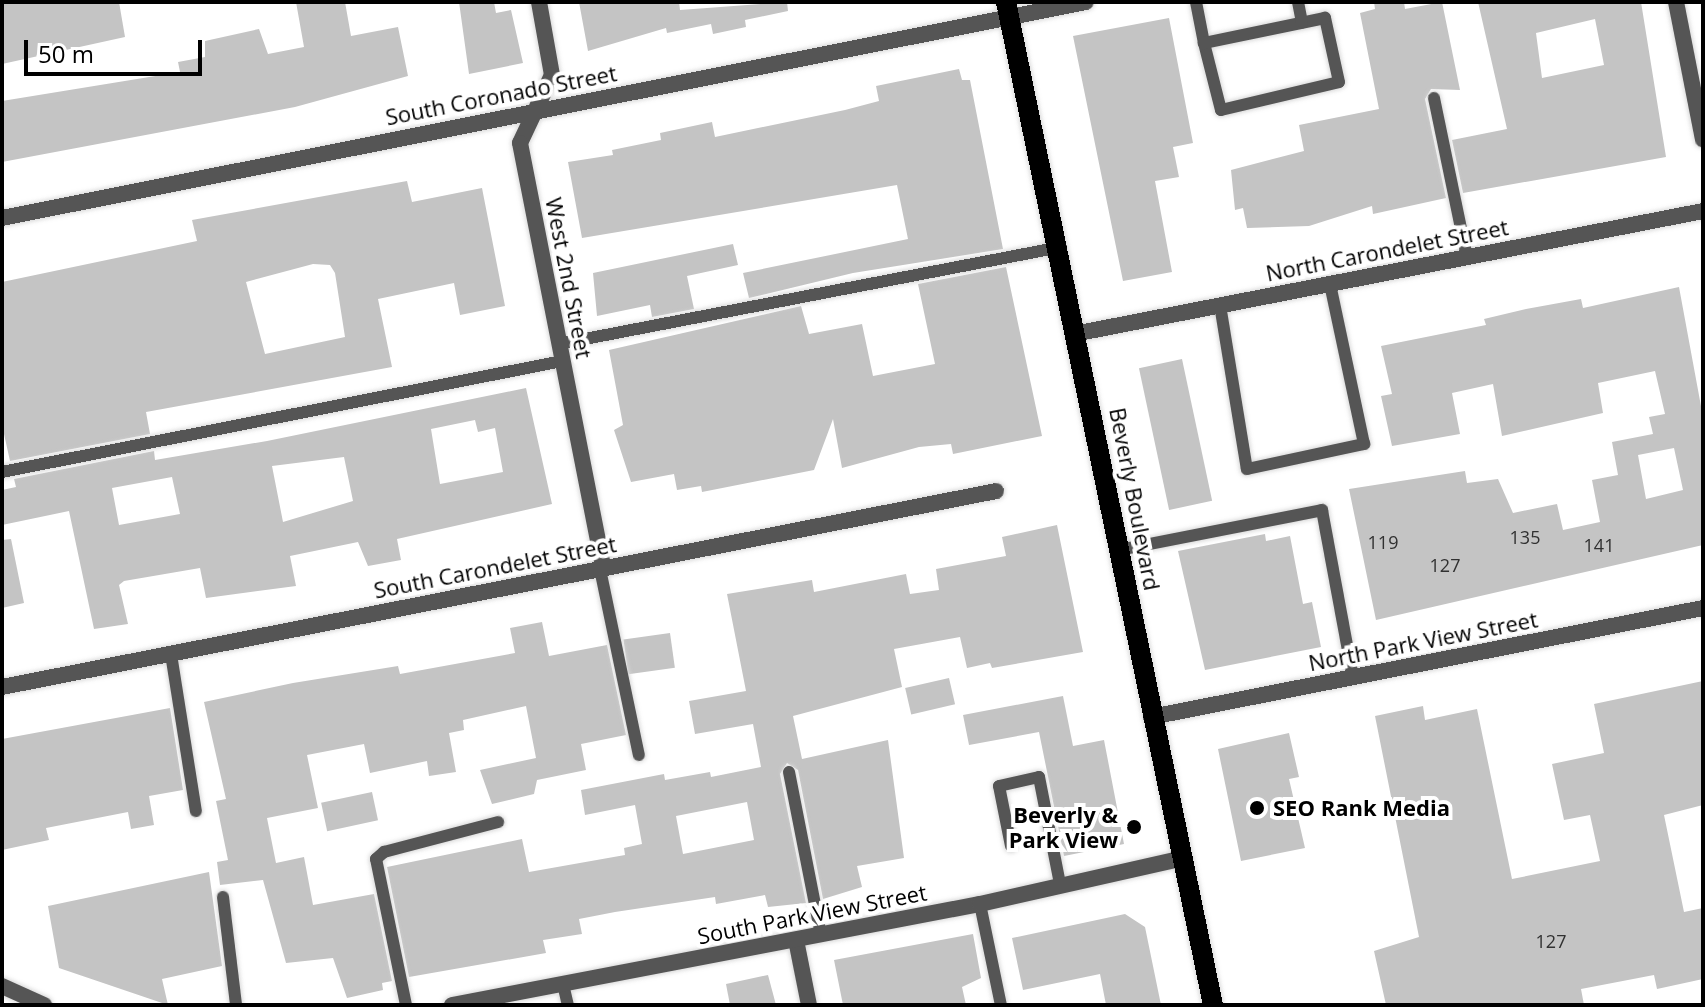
<!DOCTYPE html>
<html>
<head>
<meta charset="utf-8">
<style>
	body { margin:0 }
	#map { position:relative; width:1705px; height:1007px; overflow:hidden; background:#fff; font-family:"Open Sans",sans-serif }
	div>[style] { position:absolute }
	.building>* { inset:0; background:#c4c4c4; transform-origin:0 0 }
	.roads { filter:drop-shadow(0 0 2px #dbdbdb) drop-shadow(0 0 2px #dbdbdb) }
	.lane>* { height:12px; margin:-6px; padding:0 6px; transform-origin:6px; border-radius:6px; background:#555 }
	.street>* { height:16px; margin:-8px; padding:0 8px; transform-origin:8px; border-radius:8px; background:#555 }
	.primary>* { height:20px; margin:-10px; padding:0 10px; transform-origin:10px; border-radius:10px; background:#000 }
	.dots>* { width:22px; height:22px; translate:-50% -50%; box-sizing:border-box; border:4px solid #fff; border-radius:50% }
	span { translate:-50% -50%; white-space:nowrap; text-align:center; line-height:1.15; -webkit-text-stroke:8px #fff; paint-order:stroke }
	.number-label { font-size:18px; color:#313131 }
	.number-label span { -webkit-text-stroke-width:0 }
	.street-label { font-size:22px; color:#000 }
	.poi-label { font-size:22px; color:#000; font-weight:700 }
	.left { translate:0 -50%; text-align:left }
	.right { translate:-100% -50%; text-align:right }
	.frame { position:absolute; inset:0; border:4px solid #000; pointer-events:none }
	.scale { position:absolute; left:24px; top:40px; width:178px; height:36px; box-sizing:border-box; border:4px solid #000; border-top:0; padding-left:10px; font-size:24px; line-height:28px; white-space:nowrap; color:#000; -webkit-text-stroke:6px #fff; paint-order:stroke }
</style>
</head>
<body>
<div id="map">
	<div class="building">
		<div style="clip-path:polygon(2px 2px,119px 2px,125px 37px,2px 64px)"></div>
		<div style="clip-path:polygon(296px 2px,345px 2px,351px 36px,398px 27px,408px 76px,295px 107px,2px 162px,2px 101px,180px 72px,178px 62px,205px 57px,205px 41px,259px 29px,268px 54px,304px 47px)"></div>
		<div style="clip-path:polygon(459px 2px,494px 2px,496px 13px,511px 10px,523px 63px,469px 74px)"></div>
		<div style="clip-path:polygon(579px 2px,679px 2px,680px 10px,787px 2px,788px 11px,745px 20px,746px 27px,713px 34px,711px 24px,667px 33px,666px 28px,588px 51px)"></div>
		<div style="clip-path:polygon(1374px 2px,1404px 2px,1405px 9px,1442px 2px,1460px 90px,1431px 89px,1425px 99px,1446px 198px,1373px 214px,1372px 206px,1309px 226px,1247px 228px,1243px 208px,1235px 210px,1231px 170px,1304px 151px,1299px 125px,1379px 109px,1360px 13px,1375px 9px)"></div>
		<div style="clip-path:polygon(evenodd,1478px 2px,1641px 2px,1666px 157px,1463px 193px,1452px 140px,1507px 129px,1478px 2px,1595px 19px,1604px 65px,1542px 78px,1536px 33px,1595px 19px)"></div>
		<div style="clip-path:polygon(1169px 18px,1193px 143px,1173px 147px,1179px 177px,1155px 181px,1172px 272px,1123px 281px,1073px 36px)"></div>
		<div style="clip-path:polygon(959px 69px,962px 80px,970px 80px,1003px 249px,853px 273px,749px 298px,743px 273px,908px 239px,897px 185px,582px 238px,568px 162px,613px 155px,612px 150px,661px 140px,660px 133px,712px 122px,715px 137px,845px 110px,879px 101px,876px 86px)"></div>
		<div style="clip-path:polygon(evenodd,407px 181px,412px 202px,482px 188px,505px 306px,460px 315px,454px 283px,378px 299px,392px 367px,146px 412px,150px 434px,10px 461px,2px 425px,2px 282px,197px 241px,192px 220px,407px 181px,313px 264px,330px 265px,335px 273px,345px 337px,265px 354px,246px 282px,313px 264px)"></div>
		<div style="clip-path:polygon(733px 244px,738px 265px,687px 276px,694px 309px,652px 317px,650px 305px,597px 316px,593px 273px)"></div>
		<div style="clip-path:polygon(1006px 267px,1042px 436px,953px 454px,951px 444px,919px 447px,842px 468px,833px 419px,814px 470px,702px 492px,701px 486px,677px 490px,674px 474px,631px 482px,614px 430px,623px 425px,609px 350px,801px 306px,809px 334px,862px 324px,873px 376px,935px 364px,918px 284px)"></div>
		<div style="clip-path:polygon(evenodd,1679px 287px,1703px 417px,1703px 545px,1376px 620px,1349px 489px,1465px 471px,1467px 483px,1498px 479px,1513px 513px,1557px 504px,1563px 530px,1600px 522px,1592px 480px,1618px 475px,1612px 442px,1653px 434px,1649px 417px,1665px 414px,1655px 371px,1598px 383px,1603px 413px,1502px 436px,1493px 384px,1452px 393px,1460px 434px,1392px 446px,1381px 396px,1392px 394px,1381px 346px,1486px 325px,1484px 319px,1526px 309px,1581px 299px,1583px 308px,1679px 287px,1674px 448px,1683px 490px,1646px 499px,1638px 455px,1674px 448px)"></div>
		<div style="left:1182px;top:359px;width:145px;height:44px;rotate:78deg"></div>
		<div style="clip-path:polygon(evenodd,526px 388px,552px 504px,397px 539px,401px 560px,368px 566px,358px 542px,290px 556px,296px 586px,206px 598px,200px 568px,124px 581px,119px 585px,128px 624px,94px 629px,69px 511px,2px 525px,2px 490px,16px 487px,14px 479px,154px 451px,155px 460px,267px 441px,526px 388px,475px 420px,478px 432px,495px 428px,503px 472px,440px 484px,431px 429px,475px 420px,526px 388px,344px 457px,353px 501px,283px 522px,272px 466px,344px 457px,526px 388px,172px 477px,180px 514px,119px 525px,112px 488px,172px 477px)"></div>
		<div style="clip-path:polygon(evenodd,1057px 525px,1083px 652px,992px 668px,990px 663px,967px 668px,960px 637px,894px 649px,902px 687px,793px 716px,802px 759px,888px 740px,904px 858px,857px 866px,862px 887px,823px 899px,798px 770px,787px 763px,780px 774px,806px 903px,768px 907px,765px 895px,716px 904px,715px 897px,615px 912px,579px 919px,582px 934px,543px 940px,546px 953px,409px 977px,387px 867px,522px 839px,529px 872px,625px 855px,624px 848px,642px 844px,635px 805px,585px 815px,581px 790px,664px 774px,665px 780px,710px 772px,711px 777px,761px 767px,753px 724px,695px 734px,689px 701px,746px 691px,727px 594px,812px 580px,814px 592px,906px 574px,910px 594px,939px 590px,936px 569px,1006px 556px,1002px 537px,1057px 525px,747px 802px,754px 840px,683px 854px,676px 816px,747px 802px)"></div>
		<div style="clip-path:polygon(1265px 534px,1266px 541px,1290px 536px,1303px 604px,1312px 602px,1321px 647px,1205px 670px,1178px 551px)"></div>
		<div style="clip-path:polygon(11px 539px,24px 603px,2px 608px,2px 540px)"></div>
		<div style="clip-path:polygon(542px 622px,549px 656px,607px 645px,626px 735px,581px 744px,586px 770px,537px 780px,534px 794px,492px 804px,480px 770px,536px 758px,526px 706px,463px 720px,464px 730px,449px 733px,456px 772px,429px 776px,427px 761px,370px 773px,364px 744px,307px 755px,318px 808px,267px 818px,276px 863px,304px 857px,313px 905px,374px 894px,392px 981px,382px 983px,383px 990px,347px 998px,333px 958px,286px 963px,263px 880px,220px 885px,217px 862px,228px 860px,216px 801px,226px 799px,204px 702px,293px 683px,398px 666px,400px 674px,515px 653px,510px 628px)"></div>
		<div style="left:670px;top:633px;width:35px;height:47px;rotate:82deg"></div>
		<div style="left:949px;top:678px;width:27px;height:45px;rotate:77deg"></div>
		<div style="clip-path:polygon(1703px 681px,1703px 805px,1664px 815px,1684px 912px,1703px 908px,1703px 979px,1657px 989px,1654px 975px,1581px 989px,1584px 1005px,1386px 1005px,1374px 951px,1419px 937px,1375px 716px,1423px 706px,1425px 720px,1477px 709px,1512px 879px,1600px 861px,1590px 815px,1564px 820px,1552px 764px,1604px 753px,1594px 704px)"></div>
		<div style="clip-path:polygon(1063px 696px,1073px 746px,1104px 740px,1124px 844px,1064px 856px,1039px 732px,969px 745px,963px 715px)"></div>
		<div style="clip-path:polygon(170px 708px,183px 790px,149px 796px,154px 825px,131px 829px,128px 812px,46px 828px,49px 840px,2px 850px,2px 739px)"></div>
		<div style="clip-path:polygon(1289px 733px,1299px 777px,1289px 779px,1305px 848px,1241px 861px,1218px 749px)"></div>
		<div style="left:372px;top:792px;width:29px;height:52px;rotate:78deg"></div>
		<div style="clip-path:polygon(209px 872px,222px 966px,162px 979px,168px 1005px,59px 968px,48px 906px)"></div>
		<div style="clip-path:polygon(1125px 914px,1145px 927px,1161px 1005px,1106px 1005px,1100px 974px,1023px 990px,1012px 938px)"></div>
		<div style="clip-path:polygon(973px 934px,981px 978px,962px 987px,966px 1005px,843px 1005px,834px 960px)"></div>
		<div style="clip-path:polygon(768px 975px,776px 1005px,730px 1005px,726px 984px)"></div>
	</div>
	<div class="roads">
		<div class="lane">
			<div style="left:1196px;top:2px;width:42px;rotate:79deg"></div>
			<div style="left:1204px;top:43px;width:69px;rotate:75.8deg"></div>
			<div style="left:1221px;top:110px;width:121px;rotate:-13.3deg"></div>
			<div style="left:1339px;top:82px;width:66px;rotate:-102.3deg"></div>
			<div style="left:1325px;top:18px;width:124px;rotate:168.3deg"></div>
			<div style="left:1298px;top:2px;width:21px;rotate:79deg"></div>
			<div style="left:1434px;top:98px;width:162px;rotate:78.3deg"></div>
			<div style="left:1220px;top:305px;width:166px;rotate:80.7deg"></div>
			<div style="left:1247px;top:469px;width:120px;rotate:-12.1deg"></div>
			<div style="left:1364px;top:444px;width:164px;rotate:-102deg"></div>
			<div style="left:559px;top:344px;width:511px;rotate:-10.94deg"></div>
			<div style="left:2px;top:472px;width:571px;rotate:-11.21deg"></div>
			<div style="left:1119px;top:550px;width:207px;rotate:-11.1deg"></div>
			<div style="left:1322px;top:510px;width:170px;rotate:79.5deg"></div>
			<div style="left:600px;top:569px;width:190px;rotate:78.2deg"></div>
			<div style="left:171px;top:654px;width:159px;rotate:81deg"></div>
			<div style="left:789px;top:772px;width:166px;rotate:78.9deg"></div>
			<div style="left:1011px;top:846px;width:61px;rotate:-101.3deg"></div>
			<div style="left:999px;top:786px;width:41px;rotate:-12.7deg"></div>
			<div style="left:1039px;top:777px;width:109px;rotate:78.9deg"></div>
			<div style="left:223px;top:897px;width:109px;rotate:83.1deg"></div>
			<div style="left:980px;top:904px;width:103px;rotate:78.3deg"></div>
			<div style="left:563px;top:984px;width:22px;rotate:77deg"></div>
			<div style="left:406px;top:1005px;width:149px;rotate:-101.6deg"></div>
			<div style="left:376px;top:859px;width:11px;rotate:-41deg"></div>
			<div style="left:384px;top:852px;width:118px;rotate:-14.7deg"></div>
		</div>
		<div class="street">
			<div style="left:539px;top:2px;width:74px;rotate:79.9deg"></div>
			<div style="left:552px;top:75px;width:75px;rotate:115.2deg"></div>
			<div style="left:520px;top:143px;width:433px;rotate:78.9deg"></div>
			<div style="left:1676px;top:2px;width:140px;rotate:78.9deg"></div>
			<div style="left:2px;top:218px;width:1105px;rotate:-11.27deg"></div>
			<div style="left:1079px;top:333px;width:636px;rotate:-11.06deg"></div>
			<div style="left:2px;top:687px;width:1013px;rotate:-11.15deg"></div>
			<div style="left:1151px;top:717px;width:563px;rotate:-11.17deg"></div>
			<div style="left:796px;top:940px;width:66px;rotate:78.7deg"></div>
			<div style="left:2px;top:986px;width:46px;rotate:24.3deg"></div>
			<div style="left:452px;top:1005px;width:538px;rotate:-10.83deg"></div>
			<div style="left:980px;top:904px;width:205px;rotate:-12.7deg"></div>
		</div>
		<div class="primary">
			<div style="left:1006px;top:2px;width:1024px;rotate:78.34deg"></div>
		</div>
	</div>
	<div class="dots">
		<div style="left:1257px;top:808px;background:#000"></div>
		<div style="left:1134px;top:827px;background:#000"></div>
	</div>
	<div class="number-label">
		<span style="left:1525px;top:537px">135</span>
		<span style="left:1383px;top:542px">119</span>
		<span style="left:1599px;top:545px">141</span>
		<span style="left:1445px;top:565px">127</span>
		<span style="left:1551px;top:941px">127</span>
	</div>
	<div class="street-label">
		<span style="left:501px;top:95px;rotate:-11deg">South Coronado Street</span>
		<span style="left:1387px;top:250px;rotate:-11deg">North Carondelet Street</span>
		<span style="left:569px;top:278px;rotate:79deg">West 2nd Street</span>
		<span style="left:1135px;top:499px;rotate:79deg">Beverly Boulevard</span>
		<span style="left:495px;top:567px;rotate:-11deg">South Carondelet Street</span>
		<span style="left:1423px;top:641px;rotate:-11deg">North Park View Street</span>
		<span style="left:812px;top:914px;rotate:-11deg">South Park View Street</span>
	</div>
	<div class="poi-label">
		<span class="left" style="left:1273px;top:808px">SEO Rank Media</span>
		<span class="right" style="left:1118px;top:827px">Beverly &amp;<br>Park View</span>
	</div>
	<div class="frame"></div>
	<div class="scale">50 m</div>
</div>
</body>
</html>
